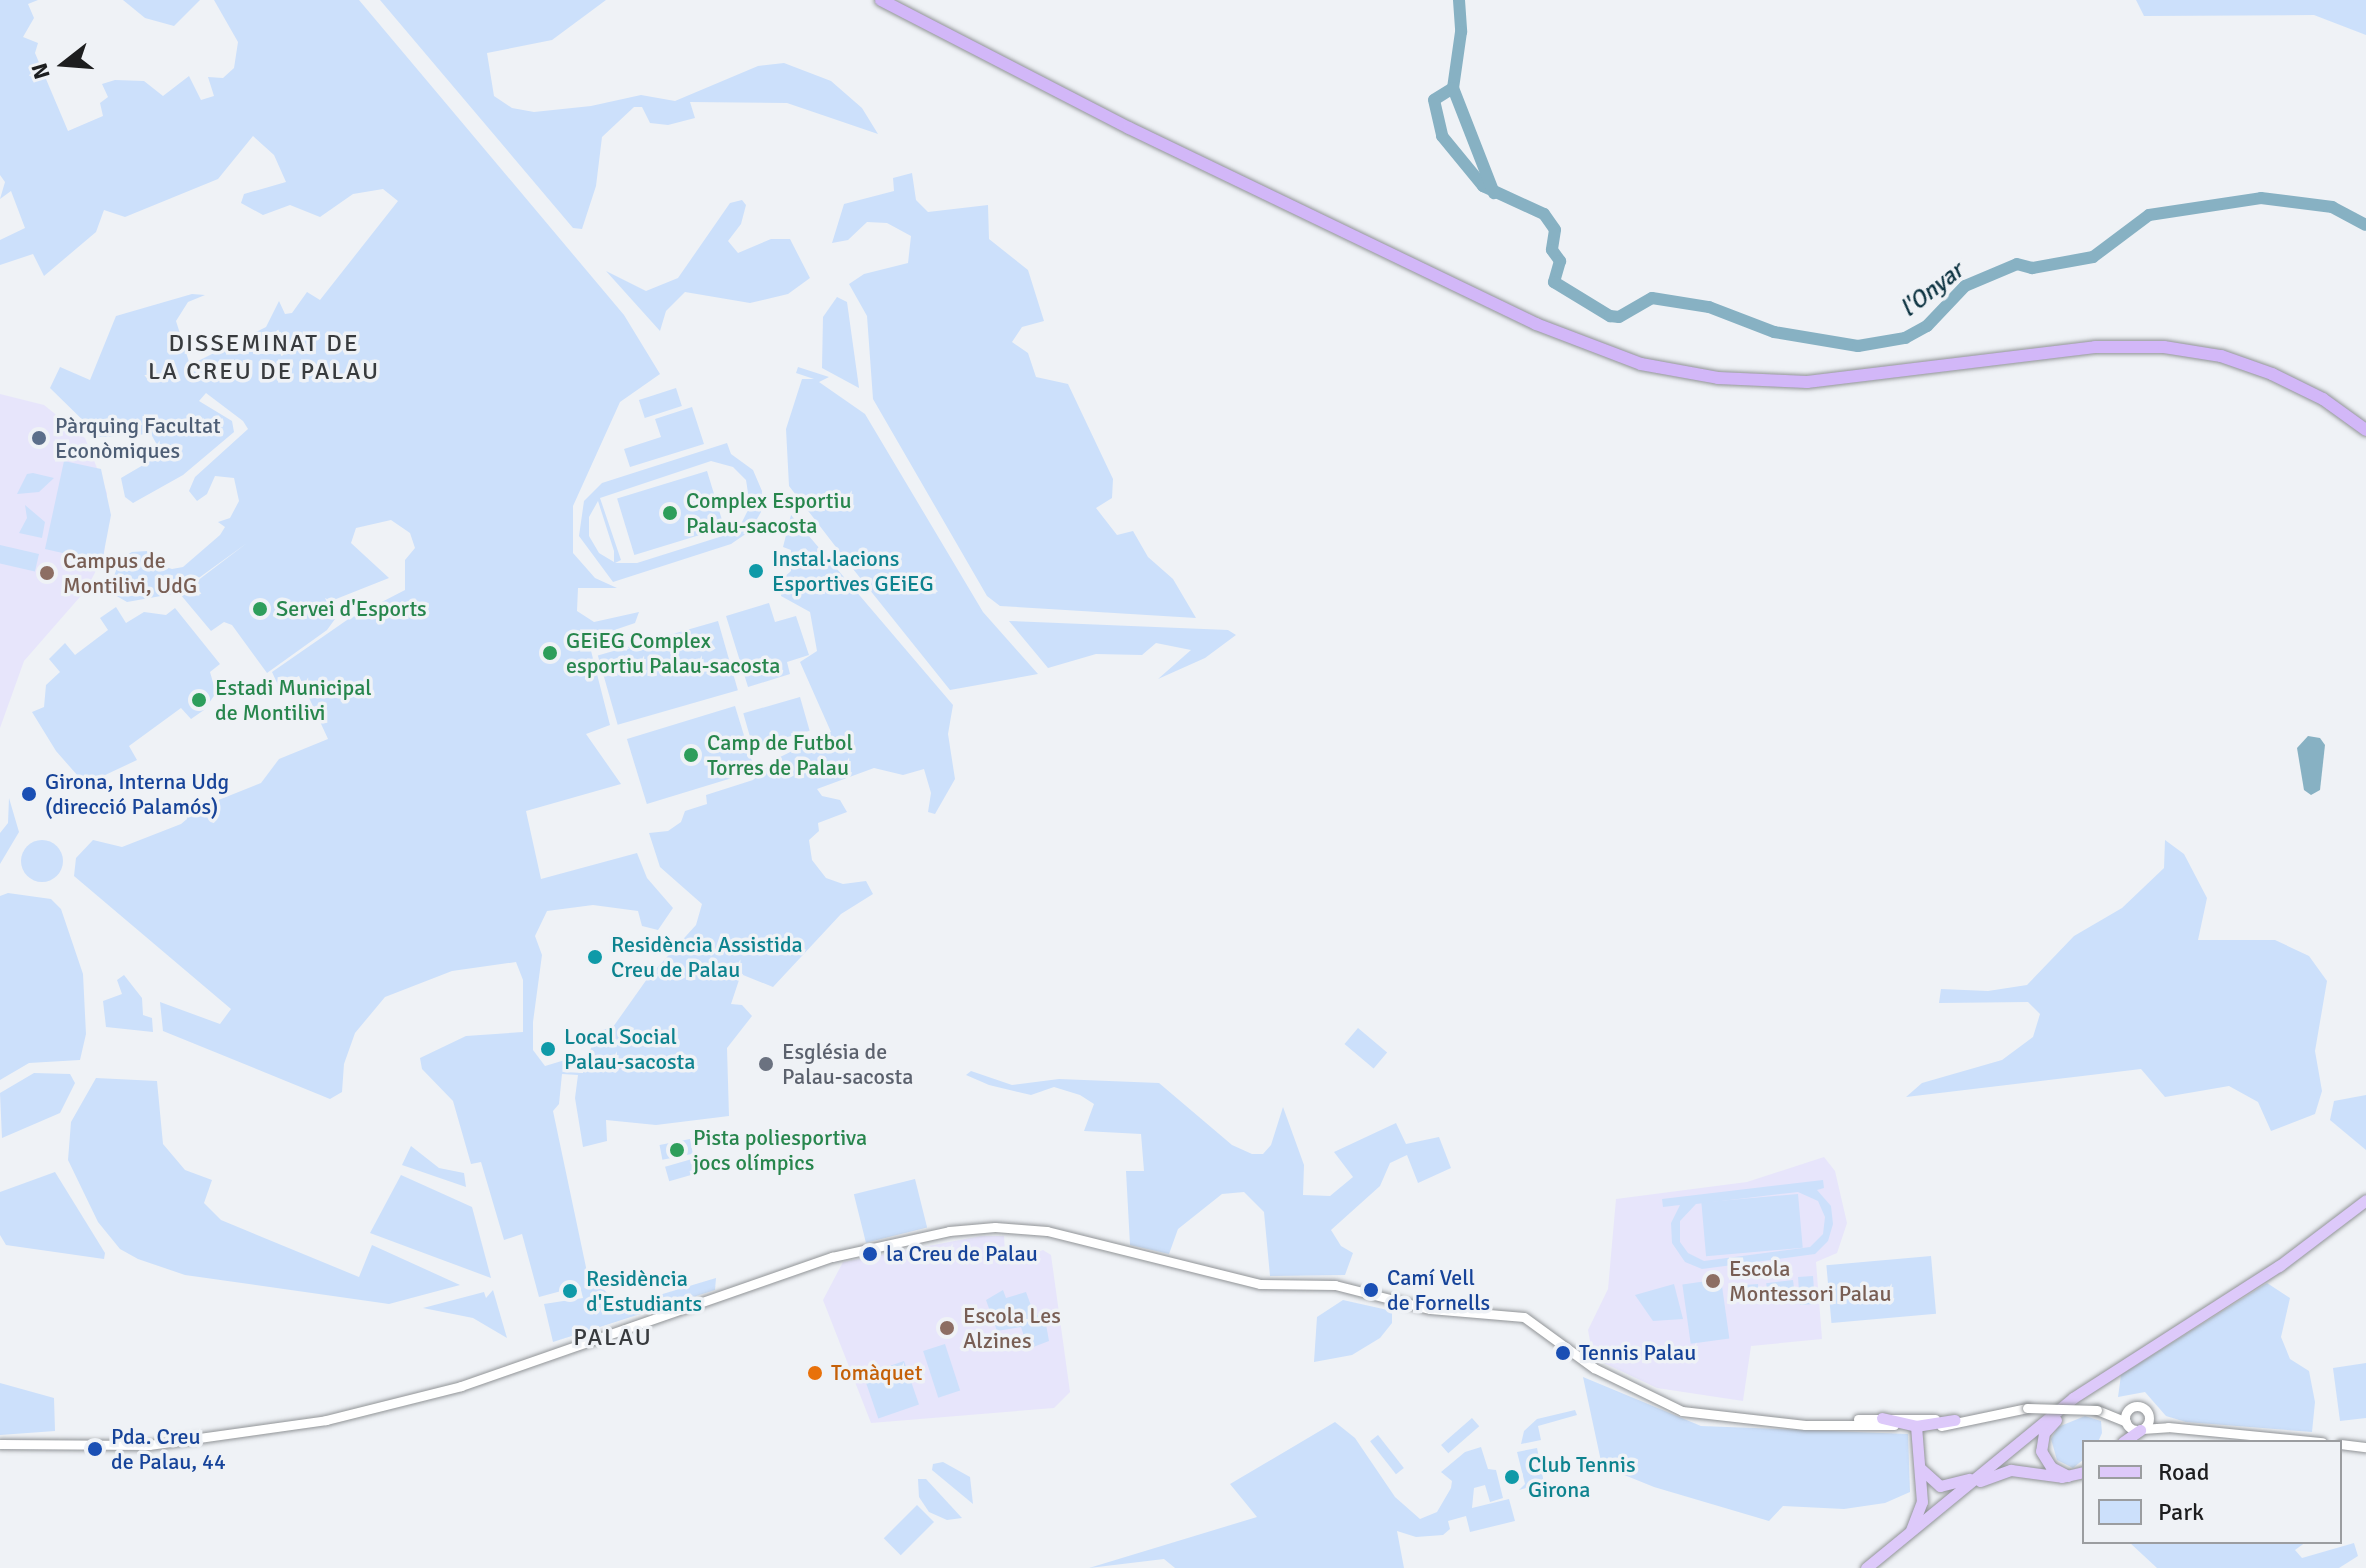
<!DOCTYPE html>
<html>
<head>
<meta charset="utf-8">
<style>
	body { margin:0 }
	#map { position:relative; width:2366px; height:1568px; overflow:hidden; background:#eff2f6; font-family:Signika,sans-serif }
	div>[style] { position:absolute }
	.education>* { inset:0; background:#e7e5fb }
	.green>* { inset:0; background:#cce0fb; transform-origin:0 0 }
	.round { border-radius:50% }
	.water>* { inset:0; background:#87b1c3 }
	.river>* { height:12px; margin:-6px; padding:0 6px; transform-origin:6px; border-radius:6px; background:#87b1c3 }
	.roads { filter:drop-shadow(0 0 2px #919497) drop-shadow(0 0 2px #919497) }
	.tertiary>* { height:9px; margin:-4.5px; padding:0 4.5px; transform-origin:4.5px; border-radius:4.5px; background:#fff }
	.tertiary>.ring { margin:-4.5px; padding:0; box-sizing:content-box; background:none; border:9px solid #fff; border-radius:50% }
	.primary>* { height:11px; margin:-5.5px; padding:0 5.5px; transform-origin:5.5px; border-radius:5.5px; background:#ddc9fa }
	.trunk>* { height:12px; margin:-6px; padding:0 6px; transform-origin:6px; border-radius:6px; background:#d2b7f8 }
	.bridges { filter:drop-shadow(0 0 2px #919497) drop-shadow(0 0 2px #919497) }
	.tertiary-bridge>* { height:9px; margin:-4.5px; padding:0 4.5px; transform-origin:4.5px; border-radius:4.5px; background:#fff }
	.dots>* { width:22px; height:22px; translate:-50% -50%; box-sizing:border-box; border:4px solid #eff2f6; border-radius:50% }
	span { translate:-50% -50%; white-space:nowrap; text-align:center; line-height:1.15; -webkit-text-stroke:7px #eff2f6; paint-order:stroke }
	.service-label { font-size:22px; color:#4e5e75 }
	.left { translate:0 -50%; text-align:left }
	.leisure-label { font-size:22px; color:#27864d }
	.culture-label { font-size:22px; color:#0d838f }
	.education-label { font-size:22px; color:#785e54 }
	.transit-label { font-size:22px; color:#164399 }
	.worship-label { font-size:22px; color:#5b616d }
	.food-label { font-size:22px; color:#c56008 }
	.water-label { font-size:24px; color:#0b3240; font-style:italic }
	.neighbourhood-label { font-size:24px; color:#383b3e; letter-spacing:2px }
	.legend { position:absolute; left:2082px; top:1440px; width:260px; height:104px; box-sizing:border-box; background:#eff2f6; border:2px solid #9b9da0; margin:0; padding:10px 14px; list-style:none; font-size:24px; color:#1d1e1f }
	.legend li { display:flex; align-items:center; gap:16px; height:40px }
	.legend b { width:40px; border:2px solid #9b9da0 }
	.north { position:absolute; left:24px; top:24px; width:80px; height:80px; -webkit-text-stroke:6px #eff2f6; paint-order:stroke; rotate:253deg; font-size:22px; font-weight:700; line-height:32px; text-align:center; color:#1d1e1f }
	.north::after { content:''; display:block; margin:auto; width:28px; height:36px; background:#1d1e1f; clip-path:polygon(50% 0,100% 100%,50% 72%,0 100%) }
</style>
</head>
<body>
<div id="map">
	<div class="education">
		<div style="clip-path:polygon(0 394px,44px 405px,85px 438px,107px 493px,104px 555px,86px 590px,24px 661px,0 728px)"></div>
		<div style="clip-path:polygon(1824px 1157px,1835px 1171px,1847px 1223px,1837px 1253px,1816px 1262px,1822px 1339px,1751px 1346px,1743px 1401px,1657px 1388px,1593px 1358px,1588px 1330px,1608px 1289px,1616px 1199px,1747px 1182px)"></div>
		<div style="clip-path:polygon(981px 1236px,1004px 1236px,1005px 1253px,1022px 1258px,1043px 1250px,1051px 1255px,1070px 1392px,1054px 1408px,871px 1423px,823px 1300px,843px 1262px)"></div>
	</div>
	<div class="green">
		<div style="clip-path:polygon(0 0,38px 0,28px 4px,34px 18px,23px 37px,38px 43px,35px 53px,68px 131px,103px 116px,100px 103px,108px 97px,102px 84px,115px 80px,144px 81px,163px 96px,189px 76px,201px 100px,214px 96px,208px 77px,223px 78px,234px 68px,238px 42px,214px 0,359px 0,624px 315px,660px 374px,620px 402px,573px 506px,573px 553px,595px 578px,617px 588px,578px 588px,577px 611px,594px 622px,639px 612px,635px 623px,588px 639px,610px 725px,586px 734px,621px 784px,526px 811px,541px 879px,637px 853px,647px 878px,673px 908px,658px 930px,642px 926px,638px 911px,593px 905px,547px 911px,535px 936px,542px 955px,533px 1022px,533px 1050px,545px 1066px,565px 1060px,564px 1072px,583px 1073px,596px 1032px,613px 1027px,647px 979px,696px 925px,702px 904px,660px 867px,649px 833px,668px 831px,681px 822px,685px 811px,707px 804px,706px 795px,753px 780px,776px 759px,831px 732px,800px 662px,817px 651px,810px 612px,781px 596px,782px 579px,791px 571px,791px 550px,783px 547px,791px 515px,953px 705px,948px 734px,955px 779px,935px 814px,928px 812px,931px 793px,924px 769px,903px 775px,874px 768px,817px 789px,822px 796px,840px 800px,847px 812px,818px 823px,819px 831px,809px 840px,812px 860px,826px 878px,843px 884px,866px 881px,873px 894px,841px 914px,773px 987px,743px 975px,739px 980px,731px 1004px,742px 1005px,752px 1016px,727px 1048px,729px 1116px,656px 1125px,606px 1120px,607px 1141px,583px 1147px,575px 1098px,578px 1075px,562px 1074px,559px 1104px,553px 1111px,587px 1272px,610px 1296px,636px 1302px,638px 1308px,648px 1305px,646px 1299px,716px 1278px,715px 1290px,553px 1342px,544px 1304px,583px 1298px,580px 1286px,539px 1297px,522px 1234px,504px 1240px,481px 1162px,471px 1164px,453px 1101px,422px 1069px,420px 1058px,466px 1036px,523px 1032px,523px 980px,516px 962px,452px 971px,385px 997px,355px 1033px,344px 1064px,342px 1092px,330px 1099px,163px 1031px,160px 1002px,220px 1024px,231px 1009px,74px 876px,76px 858px,93px 840px,122px 847px,181px 824px,187px 819px,186px 813px,261px 783px,279px 759px,328px 739px,299px 676px,278px 685px,272px 672px,347px 620px,405px 590px,405px 560px,415px 548px,410px 533px,391px 520px,356px 528px,351px 543px,389px 578px,331px 601px,325px 598px,335px 619px,327px 630px,267px 673px,232px 625px,224px 622px,211px 631px,180px 594px,247px 543px,178px 593px,127px 602px,108px 591px,121px 558px,132px 552px,147px 551px,159px 565px,172px 569px,183px 567px,220px 535px,225px 527px,218px 522px,230px 518px,239px 501px,234px 478px,215px 476px,207px 494px,197px 501px,189px 491px,195px 477px,248px 429px,243px 421px,206px 393px,199px 401px,232px 421px,234px 432px,183px 475px,133px 503px,125px 497px,121px 478px,162px 454px,151px 434px,100px 437px,50px 388px,60px 367px,90px 380px,116px 316px,192px 294px,205px 295px,188px 302px,176px 321px,190px 365px,266px 327px,279px 301px,285px 314px,292px 313px,307px 292px,320px 300px,398px 201px,383px 189px,353px 194px,320px 217px,290px 205px,263px 215px,241px 203px,244px 194px,286px 182px,274px 155px,253px 136px,218px 179px,125px 217px,104px 210px,96px 232px,44px 276px,33px 254px,0 265px,0 240px,25px 228px,11px 191px,0 199px,5px 182px,0 175px)"></div>
		<div style="clip-path:polygon(123px 0,200px 0,174px 26px,145px 18px)"></div>
		<div style="clip-path:polygon(380px 0,606px 0,552px 40px,487px 53px,494px 96px,512px 108px,534px 112px,591px 106px,641px 95px,675px 101px,758px 66px,784px 63px,831px 81px,862px 108px,878px 134px,787px 103px,690px 102px,695px 118px,668px 125px,650px 123px,642px 107px,634px 107px,602px 137px,596px 186px,582px 229px,573px 228px)"></div>
		<div style="clip-path:polygon(2136px 0,2366px 0,2366px 35px,2314px 15px,2144px 16px)"></div>
		<div style="clip-path:polygon(912px 173px,916px 200px,928px 212px,988px 205px,989px 239px,1028px 270px,1044px 321px,1022px 327px,1012px 342px,1028px 353px,1036px 377px,1068px 384px,1113px 479px,1112px 498px,1096px 508px,1117px 535px,1133px 531px,1148px 557px,1173px 579px,1196px 618px,1000px 606px,987px 596px,873px 399px,867px 316px,849px 284px,864px 274px,908px 263px,911px 236px,887px 223px,867px 222px,848px 240px,832px 243px,844px 204px,894px 191px,893px 178px)"></div>
		<div style="clip-path:polygon(742px 200px,746px 205px,741px 224px,728px 241px,738px 253px,771px 239px,790px 239px,810px 278px,788px 294px,750px 303px,685px 292px,666px 311px,660px 331px,606px 271px,646px 291px,678px 278px,730px 203px)"></div>
		<div style="clip-path:polygon(837px 297px,847px 302px,859px 388px,822px 368px,823px 317px)"></div>
		<div style="clip-path:polygon(798px 367px,829px 377px,819px 382px,865px 414px,983px 612px,1038px 674px,950px 690px,849px 564px,789px 486px,786px 429px,802px 379px,814px 379px,796px 373px)"></div>
		<div style="left:676px;top:388px;width:19px;height:39px;rotate:72deg"></div>
		<div style="clip-path:polygon(692px 407px,704px 444px,630px 467px,624px 449px,661px 437px,655px 419px)"></div>
		<div style="clip-path:polygon(evenodd,727px 443px,731px 454px,753px 470px,762px 491px,761px 512px,750px 531px,731px 544px,613px 582px,579px 536px,584px 501px,602px 483px,727px 443px,711px 461px,733px 467px,746px 480px,750px 506px,740px 526px,729px 534px,637px 563px,615px 563px,621px 560px,600px 498px,711px 461px,727px 443px,598px 501px,614px 551px,614px 562px,599px 553px,589px 536px,589px 517px,598px 501px)"></div>
		<div style="clip-path:polygon(64px 461px,101px 469px,111px 515px,102px 562px,45px 549px)"></div>
		<div style="left:707px;top:471px;width:59px;height:94px;rotate:73deg"></div>
		<div style="clip-path:polygon(27px 474px,33px 473px,54px 478px,39px 492px,17px 494px)"></div>
		<div style="clip-path:polygon(25px 505px,45px 522px,42px 538px,19px 533px,27px 518px)"></div>
		<div style="left:0;top:545px;width:40px;height:18px;rotate:13deg"></div>
		<div style="clip-path:polygon(769px 603px,775px 622px,796px 616px,809px 655px,787px 662px,790px 674px,748px 687px,726px 616px)"></div>
		<div style="clip-path:polygon(116px 607px,126px 623px,144px 612px,166px 615px,175px 608px,220px 664px,210px 672px,216px 693px,204px 710px,191px 719px,181px 708px,129px 746px,137px 760px,103px 776px,92px 792px,56px 751px,32px 712px,44px 707px,46px 685px,60px 672px,49px 659px,65px 643px,75px 655px,108px 630px,100px 618px)"></div>
		<div style="left:718px;top:621px;width:72px;height:125px;rotate:74deg"></div>
		<div style="clip-path:polygon(1009px 621px,1228px 630px,1236px 635px,1205px 658px,1158px 679px,1191px 650px,1156px 643px,1142px 655px,1096px 654px,1048px 668px)"></div>
		<div style="left:800px;top:697px;width:35px;height:59px;rotate:74deg"></div>
		<div style="left:735px;top:706px;width:68px;height:113px;rotate:73deg"></div>
		<div style="clip-path:polygon(9px 798px,19px 832px,0 864px,0 833px,8px 823px)"></div>
		<div style="clip-path:polygon(2165px 840px,2184px 854px,2207px 898px,2198px 940px,2275px 940px,2309px 956px,2327px 981px,2315px 1051px,2322px 1091px,2315px 1114px,2271px 1131px,2258px 1102px,2229px 1086px,2165px 1097px,2141px 1069px,1906px 1097px,1922px 1083px,2002px 1060px,2033px 1037px,2040px 1014px,2028px 1002px,1939px 1003px,1941px 989px,1988px 991px,2027px 985px,2074px 936px,2122px 908px,2164px 868px)"></div>
		<div class="round" style="left:21px;top:840px;width:42px;height:42px"></div>
		<div style="clip-path:polygon(8px 893px,51px 899px,61px 909px,83px 974px,86px 1034px,80px 1060px,29px 1063px,0 1080px,0 896px)"></div>
		<div style="clip-path:polygon(124px 975px,142px 998px,143px 1015px,152px 1018px,153px 1032px,106px 1027px,103px 1001px,122px 994px,117px 980px)"></div>
		<div style="left:1358px;top:1028px;width:38px;height:21px;rotate:40deg"></div>
		<div style="clip-path:polygon(971px 1071px,1012px 1085px,1059px 1079px,1159px 1083px,1232px 1145px,1252px 1154px,1263px 1154px,1271px 1145px,1283px 1107px,1304px 1165px,1303px 1195px,1330px 1196px,1353px 1177px,1334px 1152px,1396px 1123px,1406px 1144px,1439px 1137px,1451px 1168px,1418px 1183px,1407px 1155px,1390px 1163px,1380px 1186px,1331px 1230px,1341px 1246px,1353px 1253px,1345px 1275px,1270px 1276px,1264px 1212px,1244px 1192px,1222px 1194px,1178px 1229px,1169px 1254px,1130px 1245px,1126px 1171px,1144px 1171px,1141px 1134px,1084px 1131px,1094px 1104px,1080px 1095px,1054px 1087px,1031px 1095px,989px 1085px,966px 1075px)"></div>
		<div style="clip-path:polygon(34px 1073px,70px 1074px,75px 1083px,60px 1113px,2px 1138px,0 1093px)"></div>
		<div style="clip-path:polygon(96px 1078px,157px 1081px,163px 1144px,185px 1170px,212px 1180px,204px 1203px,221px 1220px,359px 1277px,372px 1245px,460px 1285px,389px 1304px,185px 1275px,138px 1259px,120px 1249px,98px 1222px,68px 1160px,71px 1122px)"></div>
		<div style="clip-path:polygon(2366px 1095px,2366px 1150px,2330px 1120px,2334px 1101px)"></div>
		<div style="left:690px;top:1139px;width:15px;height:31px;rotate:79deg"></div>
		<div style="clip-path:polygon(411px 1146px,439px 1168px,464px 1173px,466px 1187px,402px 1165px)"></div>
		<div style="left:692px;top:1159px;width:15px;height:28px;rotate:74deg"></div>
		<div style="clip-path:polygon(55px 1172px,105px 1253px,104px 1259px,6px 1245px,0 1235px,0 1192px)"></div>
		<div style="clip-path:polygon(401px 1175px,472px 1207px,491px 1278px,370px 1233px)"></div>
		<div style="left:915px;top:1179px;width:50px;height:63px;rotate:76deg"></div>
		<div style="clip-path:polygon(evenodd,1823px 1180px,1824px 1188px,1817px 1190px,1831px 1206px,1833px 1224px,1828px 1241px,1815px 1254px,1702px 1269px,1685px 1262px,1672px 1243px,1671px 1223px,1680px 1205px,1663px 1207px,1662px 1199px,1823px 1180px,1798px 1192px,1818px 1201px,1825px 1217px,1823px 1234px,1810px 1247px,1704px 1261px,1688px 1253px,1680px 1242px,1680px 1221px,1696px 1204px,1798px 1192px)"></div>
		<div style="left:1798px;top:1194px;width:54px;height:97px;rotate:85deg"></div>
		<div style="left:1931px;top:1256px;width:58px;height:105px;rotate:85deg"></div>
		<div style="left:1813px;top:1276px;width:28px;height:15px;rotate:86deg"></div>
		<div style="left:1721px;top:1279px;width:60px;height:39px;rotate:82deg"></div>
		<div style="left:1793px;top:1280px;width:17px;height:27px;rotate:83deg"></div>
		<div style="clip-path:polygon(2267px 1283px,2290px 1298px,2281px 1337px,2290px 1359px,2309px 1371px,2315px 1402px,2312px 1432px,2186px 1422px,2166px 1416px,2145px 1392px,2118px 1397px,2121px 1375px)"></div>
		<div style="clip-path:polygon(1674px 1284px,1683px 1319px,1653px 1321px,1635px 1295px)"></div>
		<div style="left:1758px;top:1284px;width:16px;height:28px;rotate:86deg"></div>
		<div style="clip-path:polygon(493px 1290px,507px 1338px,473px 1318px,423px 1308px,484px 1292px,486px 1298px)"></div>
		<div style="clip-path:polygon(1003px 1290px,1006px 1298px,1026px 1292px,1033px 1311px,1029px 1318px,1044px 1313px,1049px 1341px,1028px 1349px,1021px 1327px,997px 1331px,986px 1300px)"></div>
		<div style="clip-path:polygon(1343px 1300px,1392px 1311px,1392px 1323px,1380px 1338px,1352px 1355px,1314px 1362px,1317px 1317px)"></div>
		<div style="left:945px;top:1344px;width:49px;height:23px;rotate:72deg"></div>
		<div style="left:904px;top:1361px;width:46px;height:43px;rotate:71deg"></div>
		<div style="clip-path:polygon(2366px 1363px,2366px 1418px,2340px 1421px,2333px 1368px)"></div>
		<div style="clip-path:polygon(1583px 1377px,1701px 1426px,1908px 1434px,1910px 1492px,1885px 1503px,1844px 1509px,1783px 1506px,1769px 1521px,1654px 1487px,1602px 1466px)"></div>
		<div style="clip-path:polygon(0 1383px,54px 1398px,55px 1431px,0 1435px)"></div>
		<div style="clip-path:polygon(1575px 1410px,1577px 1415px,1538px 1426px,1541px 1440px,1521px 1444px,1524px 1431px,1537px 1419px)"></div>
		<div style="clip-path:polygon(2085px 1416px,2101px 1421px,2102px 1433px,2098px 1442px,2084px 1442px,2084px 1459px,2073px 1468px,2057px 1460px,2051px 1439px,2058px 1427px)"></div>
		<div style="left:1472px;top:1418px;width:11px;height:41px;rotate:49deg"></div>
		<div style="clip-path:polygon(1335px 1422px,1355px 1438px,1395px 1497px,1420px 1519px,1437px 1512px,1451px 1488px,1452px 1481px,1441px 1472px,1465px 1452px,1481px 1447px,1488px 1469px,1496px 1470px,1503px 1498px,1490px 1502px,1485px 1485px,1474px 1488px,1472px 1508px,1509px 1499px,1515px 1521px,1470px 1532px,1466px 1516px,1448px 1521px,1450px 1529px,1443px 1535px,1416px 1537px,1397px 1531px,1404px 1568px,1175px 1568px,1164px 1559px,1089px 1568px,1257px 1517px,1230px 1484px)"></div>
		<div style="left:1378px;top:1435px;width:42px;height:10px;rotate:52deg"></div>
		<div style="clip-path:polygon(1537px 1448px,1544px 1483px,1519px 1490px,1525px 1484px,1517px 1452px)"></div>
		<div style="clip-path:polygon(943px 1462px,970px 1477px,973px 1504px,932px 1470px,933px 1464px)"></div>
		<div style="clip-path:polygon(918px 1479px,926px 1479px,962px 1518px,947px 1520px,929px 1512px,919px 1497px)"></div>
		<div style="left:917px;top:1505px;width:24px;height:47px;rotate:45deg"></div>
		<div style="clip-path:polygon(2129px 1542px,2306px 1542px,2295px 1550px,2302px 1558px,2354px 1543px,2358px 1556px,2339px 1568px,2157px 1568px)"></div>
	</div>
	<div class="water">
		<div style="clip-path:polygon(2308px 736px,2320px 738px,2325px 745px,2320px 790px,2311px 795px,2304px 790px,2297px 748px)"></div>
	</div>
	<div class="river">
		<div style="left:1459px;top:0;width:32px;rotate:86deg"></div>
		<div style="left:1461px;top:32px;width:57px;rotate:98.1deg"></div>
		<div style="left:1453px;top:88px;width:22px;rotate:148deg"></div>
		<div style="left:1434px;top:100px;width:37px;rotate:77deg"></div>
		<div style="left:1442px;top:136px;width:65px;rotate:50.6deg"></div>
		<div style="left:1483px;top:186px;width:67px;rotate:24.7deg"></div>
		<div style="left:1544px;top:214px;width:19px;rotate:55deg"></div>
		<div style="left:1555px;top:230px;width:20px;rotate:99deg"></div>
		<div style="left:1552px;top:250px;width:14px;rotate:54deg"></div>
		<div style="left:1560px;top:261px;width:22px;rotate:106deg"></div>
		<div style="left:1554px;top:282px;width:66px;rotate:31.3deg"></div>
		<div style="left:1610px;top:316px;width:9px;rotate:6deg"></div>
		<div style="left:1619px;top:317px;width:38px;rotate:-30deg"></div>
		<div style="left:1652px;top:298px;width:58px;rotate:9deg"></div>
		<div style="left:1709px;top:307px;width:70px;rotate:21deg"></div>
		<div style="left:1774px;top:332px;width:85px;rotate:9.5deg"></div>
		<div style="left:1858px;top:346px;width:48px;rotate:-9.7deg"></div>
		<div style="left:1905px;top:338px;width:25px;rotate:-29deg"></div>
		<div style="left:1927px;top:326px;width:55px;rotate:-46.5deg"></div>
		<div style="left:1965px;top:286px;width:56px;rotate:-22.9deg"></div>
		<div style="left:2017px;top:264px;width:16px;rotate:15deg"></div>
		<div style="left:2032px;top:268px;width:62px;rotate:-10.2deg"></div>
		<div style="left:2093px;top:257px;width:70px;rotate:-36.9deg"></div>
		<div style="left:2149px;top:215px;width:113px;rotate:-8.6deg"></div>
		<div style="left:2261px;top:198px;width:72px;rotate:7.2deg"></div>
		<div style="left:2332px;top:207px;width:38px;rotate:28deg"></div>
		<div style="left:1453px;top:88px;width:113px;rotate:68.7deg"></div>
	</div>
	<div class="roads">
		<div class="tertiary">
			<div class="ring" style="left:2125px;top:1406px;width:15px;height:15px"></div>
			<div style="left:2097px;top:1410px;width:31px;rotate:22deg"></div>
			<div style="left:1858px;top:1419px;width:77px"></div>
			<div style="left:1941px;top:1426px;width:88px;rotate:-11.8deg"></div>
			<div style="left:2142px;top:1429px;width:26px;rotate:-4deg"></div>
			<div style="left:2168px;top:1427px;width:155px;rotate:5.6deg"></div>
			<div style="left:0;top:1444px;width:149px;rotate:0.4deg"></div>
			<div style="left:149px;top:1445px;width:179px;rotate:-8deg"></div>
			<div style="left:326px;top:1420px;width:139px;rotate:-14.1deg"></div>
			<div style="left:461px;top:1386px;width:393px;rotate:-19.2deg"></div>
			<div style="left:832px;top:1257px;width:120px;rotate:-12.5deg"></div>
			<div style="left:949px;top:1231px;width:46px;rotate:-5deg"></div>
			<div style="left:995px;top:1227px;width:52px;rotate:4.4deg"></div>
			<div style="left:1047px;top:1231px;width:219px;rotate:14deg"></div>
			<div style="left:1260px;top:1284px;width:75px;rotate:0.8deg"></div>
			<div style="left:1335px;top:1285px;width:98px;rotate:14.2deg"></div>
			<div style="left:1430px;top:1309px;width:94px;rotate:4.9deg"></div>
			<div style="left:1524px;top:1317px;width:87px;rotate:36.1deg"></div>
			<div style="left:1594px;top:1368px;width:98px;rotate:26deg"></div>
			<div style="left:1682px;top:1411px;width:124px;rotate:6.5deg"></div>
			<div style="left:1805px;top:1425px;width:89px"></div>
			<div style="left:2340px;top:1444px;width:26px;rotate:7deg"></div>
		</div>
		<div class="primary">
			<div style="left:1882px;top:1418px;width:35px;rotate:13deg"></div>
			<div style="left:1916px;top:1426px;width:39px;rotate:-9deg"></div>
			<div style="left:2056px;top:1420px;width:18px;rotate:133deg"></div>
			<div style="left:2044px;top:1433px;width:18px;rotate:99deg"></div>
			<div style="left:2041px;top:1451px;width:19px;rotate:58deg"></div>
			<div style="left:2051px;top:1467px;width:19px;rotate:28deg"></div>
			<div style="left:2123px;top:1442px;width:21px;rotate:-35deg"></div>
			<div style="left:1920px;top:1468px;width:27px;rotate:42deg"></div>
			<div style="left:1940px;top:1486px;width:30px;rotate:-14deg"></div>
			<div style="left:1980px;top:1481px;width:33px;rotate:-20deg"></div>
			<div style="left:2011px;top:1470px;width:51px;rotate:7.8deg"></div>
			<div style="left:2062px;top:1477px;width:23px;rotate:-13deg"></div>
			<div style="left:1911px;top:1530px;width:30px;rotate:-69deg"></div>
			<div style="left:1922px;top:1502px;width:76px;rotate:-94.5deg"></div>
			<div style="left:1866px;top:1568px;width:268px;rotate:-39.4deg"></div>
			<div style="left:2073px;top:1398px;width:245px;rotate:-32.7deg"></div>
			<div style="left:2279px;top:1266px;width:109px;rotate:-37.2deg"></div>
		</div>
		<div class="trunk">
			<div style="left:881px;top:0;width:279px;rotate:27.3deg"></div>
			<div style="left:1129px;top:128px;width:452px;rotate:25.7deg"></div>
			<div style="left:1536px;top:324px;width:112px;rotate:20.9deg"></div>
			<div style="left:1641px;top:364px;width:78px;rotate:10.3deg"></div>
			<div style="left:1718px;top:378px;width:89px;rotate:2.6deg"></div>
			<div style="left:1807px;top:382px;width:290px;rotate:-6.9deg"></div>
			<div style="left:2095px;top:347px;width:69px"></div>
			<div style="left:2164px;top:347px;width:58px;rotate:9deg"></div>
			<div style="left:2221px;top:356px;width:54px;rotate:19.4deg"></div>
			<div style="left:2272px;top:374px;width:57px;rotate:26.1deg"></div>
			<div style="left:2323px;top:399px;width:53px;rotate:35.8deg"></div>
		</div>
	</div>
	<div class="bridges">
		<div class="tertiary-bridge">
			<div style="left:2027px;top:1408px;width:70px;rotate:1.6deg"></div>
		</div>
	</div>
	<div class="dots">
		<div style="left:39px;top:438px;background:#5c6f8a"></div>
		<div style="left:670px;top:513px;background:#2e9e5b"></div>
		<div style="left:756px;top:571px;background:#0f9aa8"></div>
		<div style="left:47px;top:573px;background:#8d6e63"></div>
		<div style="left:260px;top:609px;background:#2e9e5b"></div>
		<div style="left:550px;top:653px;background:#2e9e5b"></div>
		<div style="left:199px;top:700px;background:#2e9e5b"></div>
		<div style="left:691px;top:755px;background:#2e9e5b"></div>
		<div style="left:29px;top:794px;background:#1a4fb4"></div>
		<div style="left:595px;top:957px;background:#0f9aa8"></div>
		<div style="left:548px;top:1049px;background:#0f9aa8"></div>
		<div style="left:766px;top:1064px;background:#6b7280"></div>
		<div style="left:677px;top:1150px;background:#2e9e5b"></div>
		<div style="left:870px;top:1254px;background:#1a4fb4"></div>
		<div style="left:1713px;top:1281px;background:#8d6e63"></div>
		<div style="left:1371px;top:1290px;background:#1a4fb4"></div>
		<div style="left:570px;top:1291px;background:#0f9aa8"></div>
		<div style="left:947px;top:1328px;background:#8d6e63"></div>
		<div style="left:1563px;top:1353px;background:#1a4fb4"></div>
		<div style="left:815px;top:1373px;background:#e8710a"></div>
		<div style="left:95px;top:1449px;background:#1a4fb4"></div>
		<div style="left:1512px;top:1477px;background:#0f9aa8"></div>
	</div>
	<div class="service-label">
		<span class="left" style="left:55px;top:438px">Pàrquing Facultat<br>Econòmiques</span>
	</div>
	<div class="leisure-label">
		<span class="left" style="left:686px;top:513px">Complex Esportiu<br>Palau-sacosta</span>
		<span class="left" style="left:276px;top:609px">Servei d'Esports</span>
		<span class="left" style="left:566px;top:653px">GEiEG Complex<br>esportiu Palau-sacosta</span>
		<span class="left" style="left:215px;top:700px">Estadi Municipal<br>de Montilivi</span>
		<span class="left" style="left:707px;top:755px">Camp de Futbol<br>Torres de Palau</span>
		<span class="left" style="left:693px;top:1150px">Pista poliesportiva<br>jocs olímpics</span>
	</div>
	<div class="culture-label">
		<span class="left" style="left:772px;top:571px">Instal·lacions<br>Esportives GEiEG</span>
		<span class="left" style="left:611px;top:957px">Residència Assistida<br>Creu de Palau</span>
		<span class="left" style="left:564px;top:1049px">Local Social<br>Palau-sacosta</span>
		<span class="left" style="left:586px;top:1291px">Residència<br>d'Estudiants</span>
		<span class="left" style="left:1528px;top:1477px">Club Tennis<br>Girona</span>
	</div>
	<div class="education-label">
		<span class="left" style="left:63px;top:573px">Campus de<br>Montilivi, UdG</span>
		<span class="left" style="left:1729px;top:1281px">Escola<br>Montessori Palau</span>
		<span class="left" style="left:963px;top:1328px">Escola Les<br>Alzines</span>
	</div>
	<div class="transit-label">
		<span class="left" style="left:45px;top:794px">Girona, Interna Udg<br>(direcció Palamós)</span>
		<span class="left" style="left:886px;top:1254px">la Creu de Palau</span>
		<span class="left" style="left:1387px;top:1290px">Camí Vell<br>de Fornells</span>
		<span class="left" style="left:1579px;top:1353px">Tennis Palau</span>
		<span class="left" style="left:111px;top:1449px">Pda. Creu<br>de Palau, 44</span>
	</div>
	<div class="worship-label">
		<span class="left" style="left:782px;top:1064px">Església de<br>Palau-sacosta</span>
	</div>
	<div class="food-label">
		<span class="left" style="left:831px;top:1373px">Tomàquet</span>
	</div>
	<div class="water-label">
		<span style="left:1932px;top:290px;rotate:-38deg">l'Onyar</span>
	</div>
	<div class="neighbourhood-label">
		<span style="left:264px;top:358px">DISSEMINAT DE<br>LA CREU DE PALAU</span>
		<span style="left:613px;top:1338px">PALAU</span>
	</div>
	<ul class="legend">
	<li><b style="height:10px;background:#ddc9fa"></b>Road</li>
	<li><b style="height:22px;background:#cce0fb"></b>Park</li>
	</ul>
	<div class="north">N</div>
</div>
</body>
</html>
